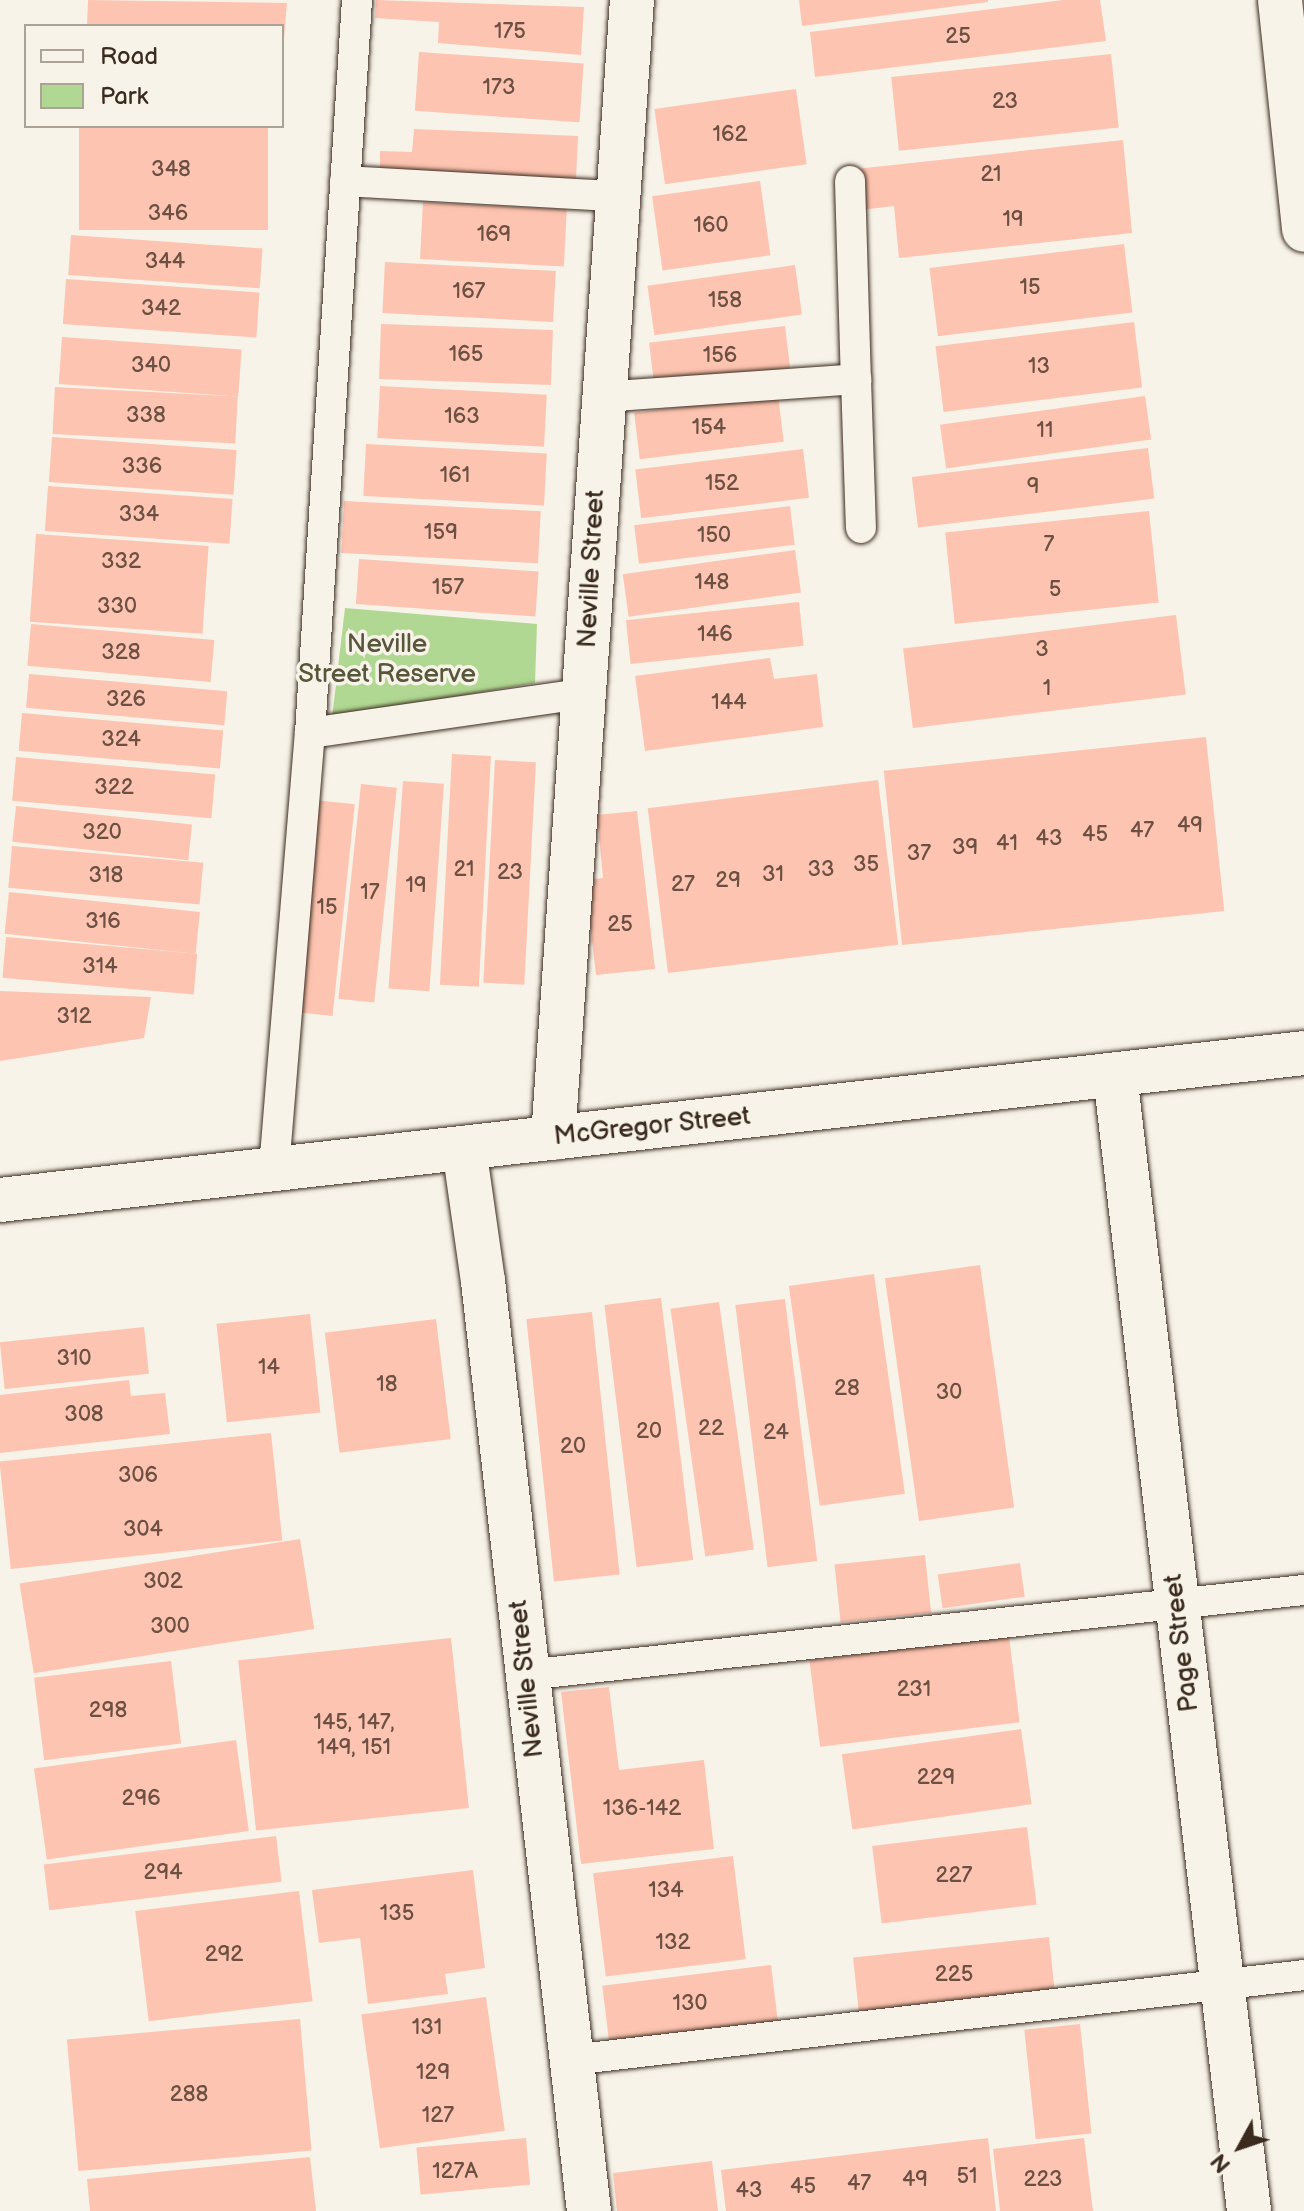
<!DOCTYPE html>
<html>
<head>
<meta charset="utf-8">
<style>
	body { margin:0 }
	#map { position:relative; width:1304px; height:2211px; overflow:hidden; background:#f7f3e8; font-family:"Balsamiq Sans",sans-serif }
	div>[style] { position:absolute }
	.green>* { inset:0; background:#b1d893 }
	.building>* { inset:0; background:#fdc4b1; transform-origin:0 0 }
	.roads { filter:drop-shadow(0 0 2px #3b2a1e) drop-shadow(0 0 2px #3b2a1e) }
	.service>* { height:30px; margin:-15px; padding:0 15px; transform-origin:15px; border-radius:15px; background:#f7f3e8 }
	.minor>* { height:44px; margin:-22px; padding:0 22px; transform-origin:22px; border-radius:22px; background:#f7f3e8 }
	span { translate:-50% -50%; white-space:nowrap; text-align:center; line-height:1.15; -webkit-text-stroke:7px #f7f3e8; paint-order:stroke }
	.number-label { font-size:22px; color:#6c5043 }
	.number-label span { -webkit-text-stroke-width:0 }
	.street-label { font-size:26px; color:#3b2a1e }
	.park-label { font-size:26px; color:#58563b }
	.legend { position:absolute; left:24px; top:24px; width:260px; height:104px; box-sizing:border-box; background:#f7f3e8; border:2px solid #aca397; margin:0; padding:10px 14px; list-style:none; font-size:24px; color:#3b2a1e }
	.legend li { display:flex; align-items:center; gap:16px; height:40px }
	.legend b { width:40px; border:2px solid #aca397 }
	.north { position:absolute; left:1200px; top:2107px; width:80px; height:80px; -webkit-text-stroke:6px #f7f3e8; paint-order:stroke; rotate:230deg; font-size:22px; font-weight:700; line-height:32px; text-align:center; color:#3b2a1e }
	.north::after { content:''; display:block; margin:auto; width:28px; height:36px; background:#3b2a1e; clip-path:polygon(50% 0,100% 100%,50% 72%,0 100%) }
</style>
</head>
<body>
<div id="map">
	<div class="green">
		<div style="clip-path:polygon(345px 608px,537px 624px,535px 683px,332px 718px)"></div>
	</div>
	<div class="building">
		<div style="clip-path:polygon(88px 0,287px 3px,284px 38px,282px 26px,87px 26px)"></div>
		<div style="clip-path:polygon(376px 0,584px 7px,581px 55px,438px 43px,439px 22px,375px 18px)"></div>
		<div style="clip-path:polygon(799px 0,988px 0,988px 2px,802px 26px)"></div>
		<div style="clip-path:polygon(1063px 0,1100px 0,1106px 41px,815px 77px,810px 32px)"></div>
		<div style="left:419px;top:52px;width:165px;height:59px;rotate:4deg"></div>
		<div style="left:1111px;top:54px;width:74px;height:221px;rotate:84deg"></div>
		<div style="left:796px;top:89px;width:76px;height:143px;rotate:82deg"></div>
		<div style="left:79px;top:126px;width:189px;height:104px"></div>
		<div style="clip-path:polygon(414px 129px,578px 136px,576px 180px,380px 171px,380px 151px,412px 152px)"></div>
		<div style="clip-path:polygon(1123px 140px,1132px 233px,899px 258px,894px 206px,861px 210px,856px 169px)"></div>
		<div style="left:760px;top:181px;width:75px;height:109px;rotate:82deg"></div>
		<div style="left:423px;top:202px;width:144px;height:57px;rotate:3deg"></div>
		<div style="left:71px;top:235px;width:192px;height:40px;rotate:4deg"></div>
		<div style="left:1124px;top:244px;width:69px;height:196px;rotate:83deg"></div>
		<div style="left:385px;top:262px;width:171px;height:51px;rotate:3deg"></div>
		<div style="left:795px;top:265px;width:50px;height:149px;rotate:82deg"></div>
		<div style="left:66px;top:279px;width:194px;height:45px;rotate:4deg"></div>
		<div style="left:1134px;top:322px;width:66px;height:200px;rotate:83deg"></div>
		<div style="left:381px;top:324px;width:172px;height:55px;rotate:2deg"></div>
		<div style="left:785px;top:326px;width:42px;height:137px;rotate:83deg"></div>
		<div style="left:62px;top:337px;width:180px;height:47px;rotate:4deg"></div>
		<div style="left:380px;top:386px;width:167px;height:52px;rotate:3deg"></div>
		<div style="left:55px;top:387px;width:183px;height:47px;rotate:3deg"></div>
		<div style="left:778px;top:395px;width:47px;height:145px;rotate:83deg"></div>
		<div style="left:1145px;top:396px;width:44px;height:207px;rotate:82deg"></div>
		<div style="left:52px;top:437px;width:185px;height:45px;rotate:4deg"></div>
		<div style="left:366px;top:444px;width:181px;height:52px;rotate:3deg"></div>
		<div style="left:1148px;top:448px;width:51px;height:238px;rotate:83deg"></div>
		<div style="left:803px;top:449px;width:49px;height:169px;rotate:83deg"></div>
		<div style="left:48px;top:486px;width:185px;height:45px;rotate:4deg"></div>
		<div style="left:344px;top:501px;width:197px;height:52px;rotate:3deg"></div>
		<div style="left:790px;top:506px;width:39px;height:157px;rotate:83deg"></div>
		<div style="left:1149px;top:511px;width:92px;height:205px;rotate:84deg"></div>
		<div style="left:36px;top:534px;width:173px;height:88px;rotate:4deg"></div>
		<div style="left:795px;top:550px;width:43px;height:174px;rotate:82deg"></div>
		<div style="left:359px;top:559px;width:180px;height:45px;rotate:4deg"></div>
		<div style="left:799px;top:602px;width:44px;height:174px;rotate:84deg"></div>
		<div style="left:1176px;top:615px;width:80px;height:275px;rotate:83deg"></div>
		<div style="left:31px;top:624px;width:184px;height:42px;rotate:5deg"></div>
		<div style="clip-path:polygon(770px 658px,774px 679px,817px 674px,823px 727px,645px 751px,635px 676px)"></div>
		<div style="left:29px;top:674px;width:199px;height:34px;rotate:5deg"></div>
		<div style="left:22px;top:713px;width:202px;height:38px;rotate:5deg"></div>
		<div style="left:1206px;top:737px;width:175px;height:324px;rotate:84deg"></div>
		<div style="left:452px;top:754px;width:39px;height:231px;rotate:3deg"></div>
		<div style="left:16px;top:757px;width:200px;height:44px;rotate:5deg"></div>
		<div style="left:495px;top:760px;width:41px;height:223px;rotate:3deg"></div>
		<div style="left:878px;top:780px;width:166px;height:232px;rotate:83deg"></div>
		<div style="left:403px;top:781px;width:41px;height:208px;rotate:4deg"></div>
		<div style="left:361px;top:784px;width:36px;height:216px;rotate:6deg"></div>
		<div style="left:314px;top:800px;width:41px;height:213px;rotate:6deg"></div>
		<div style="left:16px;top:806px;width:177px;height:36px;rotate:6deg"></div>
		<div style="clip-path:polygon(637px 811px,655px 969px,596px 975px,585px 880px,603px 878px,597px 815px)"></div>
		<div style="left:12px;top:846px;width:192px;height:42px;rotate:5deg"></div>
		<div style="left:9px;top:892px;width:192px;height:42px;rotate:6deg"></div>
		<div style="left:6px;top:937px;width:192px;height:41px;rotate:5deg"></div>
		<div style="clip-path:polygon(0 991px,151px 997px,144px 1038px,0 1061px)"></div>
		<div style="left:980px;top:1265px;width:245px;height:96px;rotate:82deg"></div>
		<div style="left:874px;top:1274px;width:222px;height:86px;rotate:82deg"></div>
		<div style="left:661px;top:1298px;width:264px;height:57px;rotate:83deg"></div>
		<div style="left:785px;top:1299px;width:264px;height:50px;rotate:83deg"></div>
		<div style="left:719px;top:1302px;width:250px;height:49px;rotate:82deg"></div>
		<div style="left:592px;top:1312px;width:264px;height:66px;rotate:84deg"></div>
		<div style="left:310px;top:1314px;width:99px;height:94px;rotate:84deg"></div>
		<div style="left:436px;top:1319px;width:121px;height:112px;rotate:83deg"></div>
		<div style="left:144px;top:1327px;width:47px;height:145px;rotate:84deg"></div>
		<div style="clip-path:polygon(129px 1380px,131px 1396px,165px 1393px,170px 1434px,0 1453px,0 1395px)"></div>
		<div style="left:271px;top:1433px;width:108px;height:273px;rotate:84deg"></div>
		<div style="left:300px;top:1539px;width:91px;height:284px;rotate:81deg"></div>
		<div style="left:925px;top:1555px;width:58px;height:91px;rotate:84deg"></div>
		<div style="left:1020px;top:1563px;width:34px;height:83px;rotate:82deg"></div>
		<div style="left:1009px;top:1636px;width:87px;height:201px;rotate:83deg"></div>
		<div style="left:451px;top:1638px;width:171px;height:214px;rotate:84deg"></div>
		<div style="left:171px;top:1661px;width:83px;height:138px;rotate:83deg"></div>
		<div style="clip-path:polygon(609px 1687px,619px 1770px,704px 1760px,714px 1849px,581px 1864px,561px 1692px)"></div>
		<div style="left:1021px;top:1729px;width:76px;height:181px;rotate:82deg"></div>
		<div style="left:236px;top:1740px;width:92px;height:204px;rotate:82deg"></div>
		<div style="left:1027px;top:1827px;width:78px;height:156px;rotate:83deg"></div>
		<div style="left:276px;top:1836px;width:46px;height:234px;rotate:83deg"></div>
		<div style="left:733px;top:1856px;width:104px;height:141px;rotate:83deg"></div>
		<div style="clip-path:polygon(473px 1870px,485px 1968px,445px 1974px,448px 1994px,368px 2004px,360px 1938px,319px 1943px,312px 1890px)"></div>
		<div style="left:299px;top:1891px;width:111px;height:165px;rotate:83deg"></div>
		<div style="left:1049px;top:1937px;width:57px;height:197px;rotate:84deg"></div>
		<div style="left:771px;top:1965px;width:57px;height:170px;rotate:83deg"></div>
		<div style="left:486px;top:1997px;width:135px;height:126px;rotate:82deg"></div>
		<div style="left:300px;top:2019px;width:132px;height:234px;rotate:85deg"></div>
		<div style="left:1080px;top:2024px;width:110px;height:56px;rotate:84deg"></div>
		<div style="left:526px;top:2138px;width:47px;height:110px;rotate:85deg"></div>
		<div style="clip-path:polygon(988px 2138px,996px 2211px,726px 2211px,721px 2170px)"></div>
		<div style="clip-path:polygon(1084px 2138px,1093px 2211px,1000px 2211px,993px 2149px)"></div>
		<div style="clip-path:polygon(310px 2157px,316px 2211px,90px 2211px,87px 2179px)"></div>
		<div style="clip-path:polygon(712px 2161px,718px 2211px,617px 2211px,613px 2173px)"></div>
	</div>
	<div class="roads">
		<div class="service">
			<div style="left:345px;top:181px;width:270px;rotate:3.2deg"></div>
			<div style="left:850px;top:181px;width:198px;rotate:88.3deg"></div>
			<div style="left:601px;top:397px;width:256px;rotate:-4deg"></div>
			<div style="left:856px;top:379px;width:149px;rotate:88.1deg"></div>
			<div style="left:310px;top:733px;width:279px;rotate:-8.2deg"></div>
			<div style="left:274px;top:1169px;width:437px;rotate:-85.3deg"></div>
			<div style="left:310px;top:733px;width:735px;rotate:-86.33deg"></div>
			<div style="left:526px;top:1675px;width:783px;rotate:-6.24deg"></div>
			<div style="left:571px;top:2060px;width:738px;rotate:-6.61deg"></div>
		</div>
		<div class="minor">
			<div style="left:1280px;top:0;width:231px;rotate:84deg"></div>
			<div style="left:1115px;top:1075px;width:1144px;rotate:83.27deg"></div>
			<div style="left:553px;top:1138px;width:1141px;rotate:-86.03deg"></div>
			<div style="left:464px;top:1148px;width:134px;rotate:81.9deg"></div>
			<div style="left:483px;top:1281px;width:936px;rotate:83.5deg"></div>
			<div style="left:0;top:1200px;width:1312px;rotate:-6.43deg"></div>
		</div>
	</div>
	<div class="number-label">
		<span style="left:510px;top:32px">175</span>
		<span style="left:958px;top:37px">25</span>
		<span style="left:499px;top:88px">173</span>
		<span style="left:1005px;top:102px">23</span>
		<span style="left:730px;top:135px">162</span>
		<span style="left:171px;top:170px">348</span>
		<span style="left:991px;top:175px">21</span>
		<span style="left:168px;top:214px">346</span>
		<span style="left:1013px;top:220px">19</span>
		<span style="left:711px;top:226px">160</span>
		<span style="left:494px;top:235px">169</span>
		<span style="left:165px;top:262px">344</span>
		<span style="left:1030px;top:288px">15</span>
		<span style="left:469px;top:292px">167</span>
		<span style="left:725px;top:301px">158</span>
		<span style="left:161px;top:309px">342</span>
		<span style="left:466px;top:355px">165</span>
		<span style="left:720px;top:356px">156</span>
		<span style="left:151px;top:366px">340</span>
		<span style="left:1039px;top:367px">13</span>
		<span style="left:146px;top:416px">338</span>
		<span style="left:462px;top:417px">163</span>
		<span style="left:709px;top:428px">154</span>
		<span style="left:1045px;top:431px">11</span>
		<span style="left:142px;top:467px">336</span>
		<span style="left:455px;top:476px">161</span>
		<span style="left:722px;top:484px">152</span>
		<span style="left:1033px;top:487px">9</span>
		<span style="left:139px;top:515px">334</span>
		<span style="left:441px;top:533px">159</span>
		<span style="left:714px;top:536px">150</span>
		<span style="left:1049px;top:545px">7</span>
		<span style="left:121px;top:562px">332</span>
		<span style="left:712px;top:583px">148</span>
		<span style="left:448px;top:588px">157</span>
		<span style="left:1055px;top:590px">5</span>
		<span style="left:117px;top:607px">330</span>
		<span style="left:715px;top:635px">146</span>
		<span style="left:1042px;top:650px">3</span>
		<span style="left:121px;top:653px">328</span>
		<span style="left:1047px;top:689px">1</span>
		<span style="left:126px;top:700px">326</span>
		<span style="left:729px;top:703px">144</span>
		<span style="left:121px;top:740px">324</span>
		<span style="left:114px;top:788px">322</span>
		<span style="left:1190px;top:826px">49</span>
		<span style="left:1142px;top:831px">47</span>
		<span style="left:102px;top:833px">320</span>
		<span style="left:1095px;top:835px">45</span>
		<span style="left:1049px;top:839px">43</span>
		<span style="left:1007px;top:844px">41</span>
		<span style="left:965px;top:848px">39</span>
		<span style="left:919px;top:854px">37</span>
		<span style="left:866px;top:865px">35</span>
		<span style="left:464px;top:870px">21</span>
		<span style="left:821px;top:870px">33</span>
		<span style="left:510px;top:873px">23</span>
		<span style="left:773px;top:875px">31</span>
		<span style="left:106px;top:876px">318</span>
		<span style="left:728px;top:881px">29</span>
		<span style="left:683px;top:885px">27</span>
		<span style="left:416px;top:886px">19</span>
		<span style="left:370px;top:893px">17</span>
		<span style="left:327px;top:908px">15</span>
		<span style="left:103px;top:922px">316</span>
		<span style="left:620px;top:925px">25</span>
		<span style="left:100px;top:967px">314</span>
		<span style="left:74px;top:1017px">312</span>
		<span style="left:74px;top:1359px">310</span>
		<span style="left:269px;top:1368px">14</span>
		<span style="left:387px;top:1385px">18</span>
		<span style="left:847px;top:1389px">28</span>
		<span style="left:949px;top:1393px">30</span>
		<span style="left:84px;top:1415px">308</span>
		<span style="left:711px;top:1429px">22</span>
		<span style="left:649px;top:1432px">20</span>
		<span style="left:776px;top:1433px">24</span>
		<span style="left:573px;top:1447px">20</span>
		<span style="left:138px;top:1476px">306</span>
		<span style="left:143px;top:1530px">304</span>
		<span style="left:163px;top:1582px">302</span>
		<span style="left:170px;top:1627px">300</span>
		<span style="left:914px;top:1690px">231</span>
		<span style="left:108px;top:1711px">298</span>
		<span style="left:354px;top:1735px">145, 147,<br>149, 151</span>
		<span style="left:936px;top:1778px">229</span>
		<span style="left:141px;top:1799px">296</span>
		<span style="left:642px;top:1809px">136-142</span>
		<span style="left:163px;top:1873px">294</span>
		<span style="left:954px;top:1876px">227</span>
		<span style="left:666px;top:1891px">134</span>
		<span style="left:397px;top:1914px">135</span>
		<span style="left:673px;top:1943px">132</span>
		<span style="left:224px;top:1955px">292</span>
		<span style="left:954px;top:1975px">225</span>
		<span style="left:690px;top:2004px">130</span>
		<span style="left:427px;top:2028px">131</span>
		<span style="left:433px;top:2073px">129</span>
		<span style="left:189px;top:2095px">288</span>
		<span style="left:438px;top:2116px">127</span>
		<span style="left:455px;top:2172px">127A</span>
		<span style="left:967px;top:2177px">51</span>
		<span style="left:915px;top:2180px">49</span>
		<span style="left:1043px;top:2180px">223</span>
		<span style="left:859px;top:2184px">47</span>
		<span style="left:803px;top:2187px">45</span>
		<span style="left:749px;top:2191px">43</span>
	</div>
	<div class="street-label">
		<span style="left:592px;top:569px;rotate:-87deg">Neville Street</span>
		<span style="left:652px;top:1127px;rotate:-6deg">McGregor Street</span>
		<span style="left:1182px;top:1643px;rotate:-97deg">Page Street</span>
		<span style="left:527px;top:1679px;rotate:-96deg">Neville Street</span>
	</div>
	<div class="park-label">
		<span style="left:387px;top:660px">Neville<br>Street Reserve</span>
	</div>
	<ul class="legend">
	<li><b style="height:10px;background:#f7f3e8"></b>Road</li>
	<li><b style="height:22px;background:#b1d893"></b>Park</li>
	</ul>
	<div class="north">N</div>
</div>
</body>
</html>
